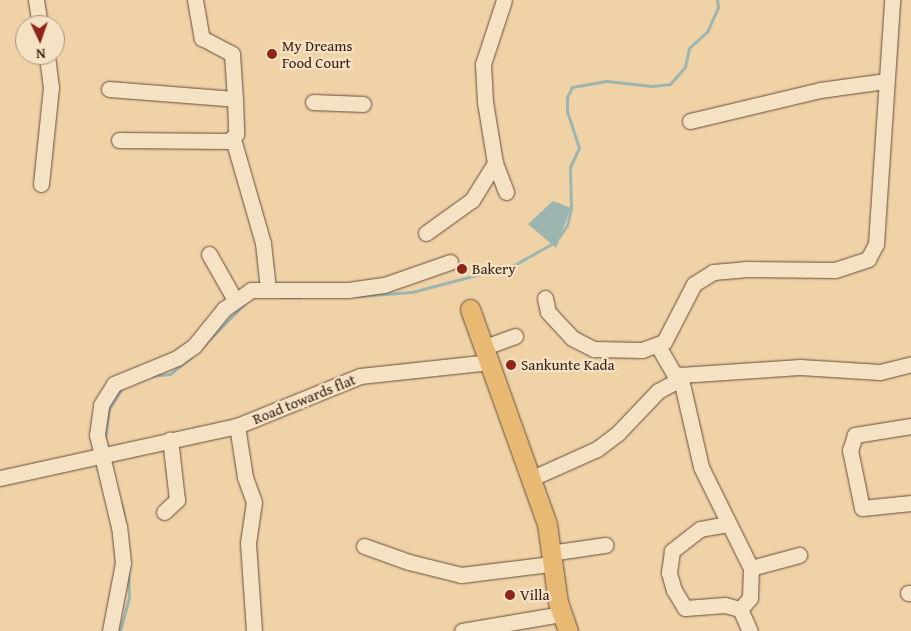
<!DOCTYPE html>
<html>
<head>
<meta charset="utf-8">
<style>
	body { margin:0 }
	#map { position:relative; width:911px; height:631px; overflow:hidden; background:#efd2a6; font-family:"Gentium Book Plus",serif }
	div>[style] { position:absolute }
	.water>* { inset:0; background:#9db5b1 }
	.stream>* { height:3px; margin:-1.5px; padding:0 1.5px; transform-origin:1.5px; border-radius:1.5px; background:#9db5b1 }
	.roads { filter:drop-shadow(0 0 1px #654d3b) drop-shadow(0 0 1px #654d3b) }
	.minor>* { height:15px; margin:-7.5px; padding:0 7.5px; transform-origin:7.5px; border-radius:7.5px; background:#f5e2c5 }
	.major>* { height:19px; margin:-9.5px; padding:0 9.5px; transform-origin:9.5px; border-radius:9.5px; background:#e8b973 }
	.dots>* { width:14px; height:14px; translate:-50% -50%; box-sizing:border-box; border:2px solid #f5e2c5; border-radius:50% }
	span { translate:-50% -50%; white-space:nowrap; text-align:center; line-height:1.15; -webkit-text-stroke:4.5px #f5e2c5; paint-order:stroke }
	.poi-label { font-size:15px; color:#372117 }
	.left { translate:0 -50%; text-align:left }
	.street-label { font-size:15px; color:#372117 }
	.north { position:absolute; left:15px; top:15px; width:50px; height:50px; box-sizing:border-box; background:#f5e2c5; border:1px solid #a9957f; border-radius:50%; rotate:177deg; font-size:14px; font-weight:700; line-height:20px; text-align:center; color:#372117 }
	.north::after { content:''; display:block; margin:auto; width:18px; height:22px; background:#8f2418; clip-path:polygon(50% 0,100% 100%,50% 72%,0 100%) }
</style>
</head>
<body>
<div id="map">
	<div class="water">
		<div style="clip-path:polygon(553px 201px,571px 208px,556px 248px,528px 224px)"></div>
	</div>
	<div class="stream">
		<div style="left:559px;top:237px;width:14px;rotate:-56deg"></div>
		<div style="left:567px;top:225px;width:16px;rotate:-76deg"></div>
		<div style="left:571px;top:209px;width:42px;rotate:-91.4deg"></div>
		<div style="left:570px;top:167px;width:21px;rotate:-65deg"></div>
		<div style="left:579px;top:148px;width:38px;rotate:-108deg"></div>
		<div style="left:567px;top:112px;width:15px;rotate:-90deg"></div>
		<div style="left:567px;top:97px;width:11px;rotate:-63deg"></div>
		<div style="left:572px;top:87px;width:36px;rotate:-10deg"></div>
		<div style="left:607px;top:81px;width:45px;rotate:6.3deg"></div>
		<div style="left:652px;top:86px;width:18px;rotate:-6deg"></div>
		<div style="left:670px;top:84px;width:23px;rotate:-49deg"></div>
		<div style="left:685px;top:67px;width:19px;rotate:-78deg"></div>
		<div style="left:689px;top:48px;width:24px;rotate:-42deg"></div>
		<div style="left:707px;top:32px;width:27px;rotate:-66deg"></div>
		<div style="left:718px;top:7px;width:7px;rotate:-98deg"></div>
		<div style="left:357px;top:296px;width:55px;rotate:-4.2deg"></div>
		<div style="left:412px;top:292px;width:106px;rotate:-14.8deg"></div>
		<div style="left:514px;top:265px;width:47px;rotate:-29.3deg"></div>
		<div style="left:282px;top:297px;width:18px"></div>
		<div style="left:204px;top:345px;width:59px;rotate:-45.7deg"></div>
		<div style="left:150px;top:376px;width:20px;rotate:-6deg"></div>
		<div style="left:170px;top:374px;width:28px;rotate:-39deg"></div>
		<div style="left:105px;top:437px;width:28px;rotate:-82deg"></div>
		<div style="left:109px;top:409px;width:25px;rotate:-58deg"></div>
		<div style="left:121px;top:503px;width:14px;rotate:78deg"></div>
		<div style="left:120px;top:631px;width:35px;rotate:-75deg"></div>
		<div style="left:129px;top:597px;width:24px;rotate:-92deg"></div>
	</div>
	<div class="roads">
		<div class="minor">
			<div style="left:36px;top:0;width:25px;rotate:81deg"></div>
			<div style="left:195px;top:0;width:39px;rotate:80deg"></div>
			<div style="left:202px;top:38px;width:34px;rotate:28deg"></div>
			<div style="left:232px;top:54px;width:45px;rotate:86.2deg"></div>
			<div style="left:109px;top:89px;width:126px;rotate:4.5deg"></div>
			<div style="left:235px;top:99px;width:35px;rotate:88deg"></div>
			<div style="left:236px;top:134px;width:10px;rotate:135deg"></div>
			<div style="left:229px;top:141px;width:110px;rotate:-179.5deg"></div>
			<div style="left:313px;top:102px;width:50px;rotate:2.3deg"></div>
			<div style="left:690px;top:121px;width:134px;rotate:-13.4deg"></div>
			<div style="left:820px;top:90px;width:67px;rotate:-7.8deg"></div>
			<div style="left:233px;top:139px;width:108px;rotate:73.9deg"></div>
			<div style="left:263px;top:243px;width:46px;rotate:83.8deg"></div>
			<div style="left:495px;top:163px;width:62px;rotate:-99.3deg"></div>
			<div style="left:485px;top:102px;width:38px;rotate:-93deg"></div>
			<div style="left:483px;top:64px;width:67px;rotate:-71.8deg"></div>
			<div style="left:41px;top:184px;width:97px;rotate:-84.1deg"></div>
			<div style="left:51px;top:88px;width:33px;rotate:-97deg"></div>
			<div style="left:426px;top:233px;width:57px;rotate:-35.7deg"></div>
			<div style="left:472px;top:200px;width:44px;rotate:-58.1deg"></div>
			<div style="left:495px;top:163px;width:31px;rotate:69deg"></div>
			<div style="left:209px;top:254px;width:53px;rotate:60.5deg"></div>
			<div style="left:545px;top:298px;width:14px;rotate:78deg"></div>
			<div style="left:548px;top:312px;width:35px;rotate:47deg"></div>
			<div style="left:572px;top:338px;width:25px;rotate:27deg"></div>
			<div style="left:594px;top:349px;width:48px;rotate:1.2deg"></div>
			<div style="left:642px;top:350px;width:23px;rotate:-20deg"></div>
			<div style="left:664px;top:342px;width:65px;rotate:-62.7deg"></div>
			<div style="left:694px;top:284px;width:22px;rotate:-32deg"></div>
			<div style="left:713px;top:272px;width:32px;rotate:-5deg"></div>
			<div style="left:745px;top:269px;width:90px;rotate:0.6deg"></div>
			<div style="left:835px;top:270px;width:35px;rotate:-18deg"></div>
			<div style="left:868px;top:259px;width:17px;rotate:-62deg"></div>
			<div style="left:876px;top:244px;width:245px;rotate:-86.2deg"></div>
			<div style="left:658px;top:346px;width:32px;rotate:60deg"></div>
			<div style="left:674px;top:374px;width:6px;rotate:9deg"></div>
			<div style="left:680px;top:375px;width:94px;rotate:77.1deg"></div>
			<div style="left:701px;top:467px;width:113px;rotate:63.7deg"></div>
			<div style="left:751px;top:568px;width:30px;rotate:92deg"></div>
			<div style="left:750px;top:598px;width:15px;rotate:132deg"></div>
			<div style="left:740px;top:609px;width:24px;rotate:66deg"></div>
			<div style="left:485px;top:347px;width:32px;rotate:-20deg"></div>
			<div style="left:911px;top:426px;width:57px;rotate:170.9deg"></div>
			<div style="left:855px;top:435px;width:16px;rotate:108deg"></div>
			<div style="left:850px;top:450px;width:59px;rotate:78.3deg"></div>
			<div style="left:862px;top:508px;width:49px;rotate:-5.8deg"></div>
			<div style="left:0;top:478px;width:243px;rotate:-12.4deg"></div>
			<div style="left:530px;top:479px;width:73px;rotate:-24.1deg"></div>
			<div style="left:597px;top:449px;width:26px;rotate:-37deg"></div>
			<div style="left:618px;top:433px;width:58px;rotate:-46.4deg"></div>
			<div style="left:658px;top:391px;width:21px;rotate:-28deg"></div>
			<div style="left:677px;top:381px;width:7px;rotate:-63deg"></div>
			<div style="left:680px;top:375px;width:120px;rotate:-3.8deg"></div>
			<div style="left:800px;top:367px;width:80px;rotate:3.6deg"></div>
			<div style="left:880px;top:372px;width:32px;rotate:-14deg"></div>
			<div style="left:164px;top:512px;width:18px;rotate:-43deg"></div>
			<div style="left:177px;top:500px;width:61px;rotate:-96.5deg"></div>
			<div style="left:728px;top:524px;width:28px;rotate:170deg"></div>
			<div style="left:700px;top:529px;width:36px;rotate:142deg"></div>
			<div style="left:672px;top:551px;width:22px;rotate:98deg"></div>
			<div style="left:669px;top:573px;width:18px;rotate:74deg"></div>
			<div style="left:674px;top:590px;width:21px;rotate:59deg"></div>
			<div style="left:685px;top:608px;width:40px;rotate:-4.3deg"></div>
			<div style="left:725px;top:605px;width:16px;rotate:15deg"></div>
			<div style="left:364px;top:546px;width:48px;rotate:19.6deg"></div>
			<div style="left:409px;top:562px;width:54px;rotate:14deg"></div>
			<div style="left:461px;top:575px;width:91px;rotate:-7deg"></div>
			<div style="left:550px;top:553px;width:56px;rotate:-8.3deg"></div>
			<div style="left:751px;top:568px;width:50px;rotate:-15.2deg"></div>
			<div style="left:908px;top:593px;width:3px"></div>
			<div style="left:110px;top:631px;width:69px;rotate:-79.2deg"></div>
			<div style="left:123px;top:563px;width:36px;rotate:-96deg"></div>
			<div style="left:119px;top:527px;width:95px;rotate:-103.4deg"></div>
			<div style="left:97px;top:435px;width:30px;rotate:-82deg"></div>
			<div style="left:101px;top:405px;width:25px;rotate:-58deg"></div>
			<div style="left:114px;top:384px;width:68px;rotate:-22.4deg"></div>
			<div style="left:177px;top:358px;width:21px;rotate:-35deg"></div>
			<div style="left:194px;top:346px;width:48px;rotate:-51deg"></div>
			<div style="left:224px;top:309px;width:33px;rotate:-35deg"></div>
			<div style="left:251px;top:290px;width:97px"></div>
			<div style="left:348px;top:290px;width:36px;rotate:-8deg"></div>
			<div style="left:384px;top:285px;width:70px;rotate:-19.2deg"></div>
			<div style="left:254px;top:631px;width:88px;rotate:-93.9deg"></div>
			<div style="left:248px;top:543px;width:41px;rotate:-81.7deg"></div>
			<div style="left:254px;top:502px;width:27px;rotate:-110deg"></div>
			<div style="left:245px;top:477px;width:52px;rotate:-98.9deg"></div>
			<div style="left:237px;top:426px;width:133px;rotate:-22.1deg"></div>
			<div style="left:360px;top:376px;width:131px;rotate:-6.1deg"></div>
			<div style="left:462px;top:631px;width:100px;rotate:-9.7deg"></div>
		</div>
		<div class="major">
			<div style="left:470px;top:309px;width:228px;rotate:70.3deg"></div>
			<div style="left:547px;top:524px;width:79px;rotate:82deg"></div>
			<div style="left:558px;top:602px;width:31px;rotate:71deg"></div>
		</div>
	</div>
	<div class="dots">
		<div style="left:272px;top:54px;background:#8f2418"></div>
		<div style="left:462px;top:269px;background:#8f2418"></div>
		<div style="left:511px;top:365px;background:#8f2418"></div>
		<div style="left:510px;top:595px;background:#8f2418"></div>
	</div>
	<div class="poi-label">
		<span class="left" style="left:282px;top:54px">My Dreams<br>Food Court</span>
		<span class="left" style="left:472px;top:269px">Bakery</span>
		<span class="left" style="left:521px;top:365px">Sankunte Kada</span>
		<span class="left" style="left:520px;top:595px">Villa</span>
	</div>
	<div class="street-label">
		<span style="left:304px;top:399px;rotate:-22deg">Road towards flat</span>
	</div>
	<div class="north">N</div>
</div>
</body>
</html>
